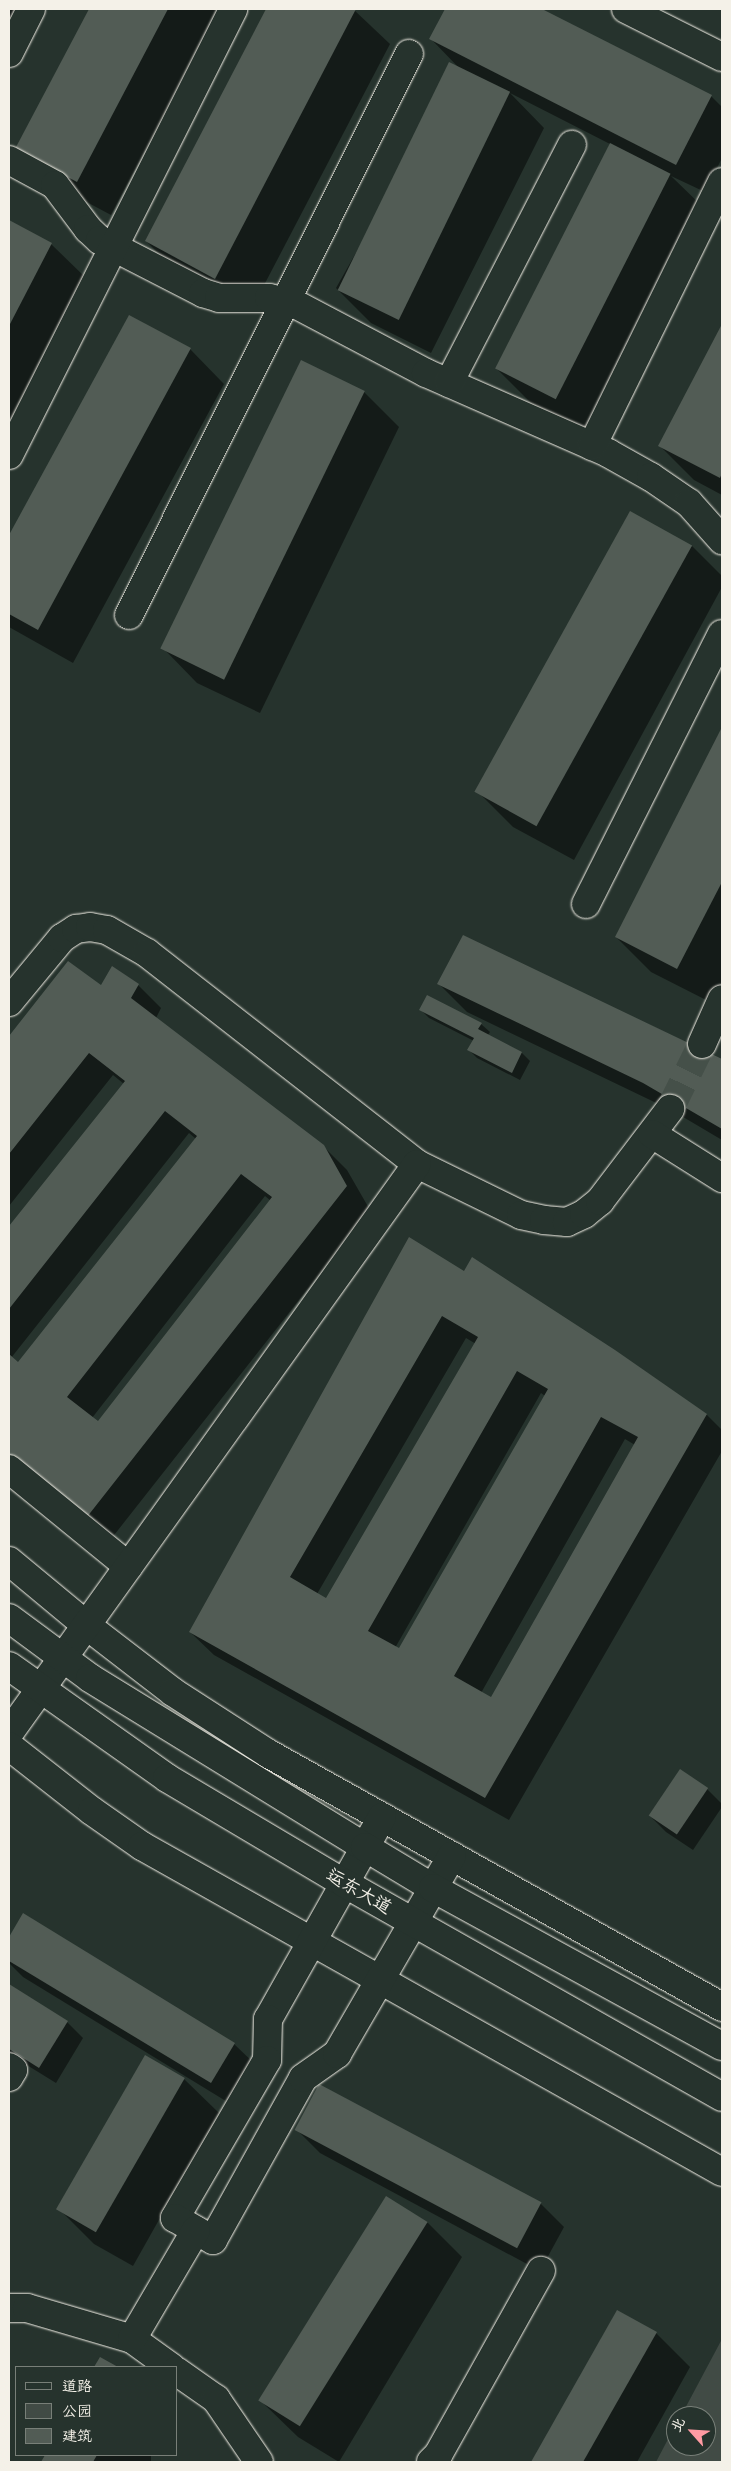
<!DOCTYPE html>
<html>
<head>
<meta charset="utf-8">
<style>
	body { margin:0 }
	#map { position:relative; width:731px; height:2471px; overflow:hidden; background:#26332d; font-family:Sriracha,"LXGW WenKai TC",sans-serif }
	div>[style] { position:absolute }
	.green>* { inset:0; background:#414b45 }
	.shadow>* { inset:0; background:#0007; transform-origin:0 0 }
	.building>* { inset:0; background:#525c55; transform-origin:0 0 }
	.minor-tunnel>* { height:28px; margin-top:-14px; transform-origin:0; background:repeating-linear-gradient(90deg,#455049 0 28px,transparent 0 42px) }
	.roads { filter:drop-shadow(0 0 1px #f4f1e8) drop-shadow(0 0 1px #f4f1e8) }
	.minor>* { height:28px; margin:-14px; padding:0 14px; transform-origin:14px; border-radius:14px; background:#26332d }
	.major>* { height:28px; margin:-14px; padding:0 14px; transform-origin:14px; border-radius:14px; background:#26332d }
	span { translate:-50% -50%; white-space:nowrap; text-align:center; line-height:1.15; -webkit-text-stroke:4px #26332d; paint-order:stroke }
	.street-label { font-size:18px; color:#f4f1e8 }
	.frame { position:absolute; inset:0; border:10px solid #f4f1e8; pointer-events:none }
	.legend { position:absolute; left:15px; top:2366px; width:162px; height:90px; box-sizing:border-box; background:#26332d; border:1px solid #787f78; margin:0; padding:6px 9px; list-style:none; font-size:15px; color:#f4f1e8 }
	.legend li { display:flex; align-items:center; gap:10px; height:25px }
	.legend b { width:25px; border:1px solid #787f78 }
	.north { position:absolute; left:666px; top:2406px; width:50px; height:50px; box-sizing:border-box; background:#26332d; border:1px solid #787f78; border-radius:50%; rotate:296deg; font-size:14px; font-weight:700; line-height:20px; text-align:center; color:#f4f1e8 }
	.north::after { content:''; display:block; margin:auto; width:18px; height:22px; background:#ff9aa2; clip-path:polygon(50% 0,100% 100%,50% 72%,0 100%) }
</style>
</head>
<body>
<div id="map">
	<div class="green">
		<div style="clip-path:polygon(722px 2339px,722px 2462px,656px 2462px,676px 2424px,676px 2446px,706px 2446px,706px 2416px,681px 2416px)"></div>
	</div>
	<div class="shadow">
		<div style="clip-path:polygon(9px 9px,25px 9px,9px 39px)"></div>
		<div style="clip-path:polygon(91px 9px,221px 9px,111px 215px,51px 183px,17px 149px)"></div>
		<div style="clip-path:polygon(268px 9px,353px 9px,390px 44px,250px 312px,181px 276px,146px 241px)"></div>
		<div style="clip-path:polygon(446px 9px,539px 9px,711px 96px,722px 107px,722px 158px,705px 192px,671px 176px,705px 209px,592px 434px,532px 404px,497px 369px,610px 144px,510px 93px,544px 128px,431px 353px,371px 323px,336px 288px,460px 69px,431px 39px)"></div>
		<div style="clip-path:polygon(9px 221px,51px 244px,86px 278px,9px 426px)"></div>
		<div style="clip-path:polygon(129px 316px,190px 349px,224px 384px,73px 663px,9px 627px,9px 538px)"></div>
		<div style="clip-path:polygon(722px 326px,722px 495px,694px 480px,660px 446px)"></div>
		<div style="clip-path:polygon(364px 392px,399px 427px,260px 713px,197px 683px,163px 648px)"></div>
		<div style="clip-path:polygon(692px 546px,722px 576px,722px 587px,574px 860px,513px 827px,479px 793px)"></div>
		<div style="clip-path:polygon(722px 730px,722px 983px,712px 1003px,651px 972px,616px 937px)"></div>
		<div style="clip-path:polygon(evenodd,69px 963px,101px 987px,138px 985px,161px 1008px,156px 1018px,323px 1146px,347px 1170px,370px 1210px,111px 1539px,9px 1457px,9px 1228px,124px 1084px,113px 1075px,9px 1206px,9px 1038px,69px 963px,189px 1133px,196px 1139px,18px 1364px,11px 1358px,189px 1133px,69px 963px,265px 1196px,271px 1201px,98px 1423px,92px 1418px,265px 1196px)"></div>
		<div style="clip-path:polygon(439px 984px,579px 993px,650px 1025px,722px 1060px,722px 1140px,673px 1111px,467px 1012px)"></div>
		<div style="clip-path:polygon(421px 1010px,481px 1024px,490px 1032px,488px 1035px,522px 1053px,530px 1061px,520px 1080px,477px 1058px,469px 1050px,474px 1041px,429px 1018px)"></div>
		<div style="clip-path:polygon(evenodd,464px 1272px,615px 1351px,707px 1415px,722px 1430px,722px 1451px,509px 1820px,214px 1655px,190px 1632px,464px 1272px,466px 1338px,476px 1344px,327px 1600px,317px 1594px,466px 1338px,464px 1272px,541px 1393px,545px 1396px,400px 1650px,395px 1648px,541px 1393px,464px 1272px,625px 1439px,635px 1445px,491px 1699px,481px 1693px,625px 1439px)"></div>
		<div style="clip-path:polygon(707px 1789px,722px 1804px,722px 1807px,693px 1850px,666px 1832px,649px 1815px)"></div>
		<div style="clip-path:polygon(23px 1915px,234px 2044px,258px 2067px,234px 2106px,23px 1977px,9px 1963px,9px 1939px)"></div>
		<div style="clip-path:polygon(9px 1986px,67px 2022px,83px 2038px,56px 2083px,9px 2054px)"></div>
		<div style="clip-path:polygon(184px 2079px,219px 2113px,133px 2266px,94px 2244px,60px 2210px)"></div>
		<div style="clip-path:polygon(320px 2086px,541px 2204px,564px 2227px,540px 2271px,320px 2153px,297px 2130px)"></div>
		<div style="clip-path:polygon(387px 2198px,428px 2223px,462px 2257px,339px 2462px,298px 2437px,263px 2403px)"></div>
		<div style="clip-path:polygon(617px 2311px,656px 2333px,690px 2367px,637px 2462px,532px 2462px)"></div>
		<div style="left:46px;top:2455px;width:105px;height:8px"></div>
	</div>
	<div class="building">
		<div style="clip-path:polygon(89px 9px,168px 9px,77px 182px,15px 149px)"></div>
		<div style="clip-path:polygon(266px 9px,356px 9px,215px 279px,145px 241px)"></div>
		<div style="clip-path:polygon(445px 9px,542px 9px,712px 95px,676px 165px,429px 39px)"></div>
		<div style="left:449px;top:62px;width:68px;height:254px;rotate:26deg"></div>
		<div style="left:610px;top:143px;width:68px;height:253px;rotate:27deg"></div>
		<div style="clip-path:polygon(9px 220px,52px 243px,9px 326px)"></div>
		<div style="clip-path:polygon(129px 315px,191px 348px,38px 630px,9px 614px,9px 535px)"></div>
		<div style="clip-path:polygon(722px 324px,722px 473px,720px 478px,658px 446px)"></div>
		<div style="left:301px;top:360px;width:71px;height:321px;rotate:26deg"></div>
		<div style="left:630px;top:511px;width:71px;height:321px;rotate:29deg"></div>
		<div style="clip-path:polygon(722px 727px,722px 882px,677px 969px,615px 937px)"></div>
		<div style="clip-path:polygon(463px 935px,722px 1059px,722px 1129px,643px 1083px,437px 984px)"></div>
		<div style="clip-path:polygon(evenodd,68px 961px,101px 985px,112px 966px,139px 984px,131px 998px,324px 1145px,347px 1186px,87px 1517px,9px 1454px,9px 1354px,18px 1362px,197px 1136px,165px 1111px,9px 1309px,9px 1226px,125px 1081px,89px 1053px,9px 1154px,9px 1036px,68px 961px,241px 1174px,272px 1197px,98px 1421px,67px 1397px,241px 1174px)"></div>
		<div style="clip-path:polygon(427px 995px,482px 1023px,478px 1029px,522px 1052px,512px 1073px,467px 1050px,474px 1038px,419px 1010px)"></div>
		<div style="clip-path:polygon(evenodd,409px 1237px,464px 1271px,472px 1257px,615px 1350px,707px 1414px,485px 1798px,189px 1632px,409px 1237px,442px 1316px,478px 1337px,326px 1598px,290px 1577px,442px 1316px,409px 1237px,517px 1371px,548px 1389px,399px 1648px,368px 1631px,517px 1371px,409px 1237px,601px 1417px,638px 1437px,491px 1697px,454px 1676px,601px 1417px)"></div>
		<div style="left:680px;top:1769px;width:34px;height:56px;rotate:34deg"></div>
		<div style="clip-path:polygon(23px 1913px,235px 2043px,211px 2083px,9px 1961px,9px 1937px)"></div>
		<div style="clip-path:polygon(9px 1984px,68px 2021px,39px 2068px,9px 2049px)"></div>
		<div style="left:145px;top:2055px;width:46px;height:178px;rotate:30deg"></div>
		<div style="left:319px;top:2084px;width:252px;height:52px;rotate:28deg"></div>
		<div style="left:386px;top:2196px;width:49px;height:241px;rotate:32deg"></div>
		<div style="clip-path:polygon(617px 2310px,657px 2332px,583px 2462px,531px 2462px)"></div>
		<div style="clip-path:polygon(100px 2357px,118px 2367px,94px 2367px)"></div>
		<div style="clip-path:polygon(45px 2455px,97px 2455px,93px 2462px,41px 2462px)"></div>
	</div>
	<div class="minor-tunnel">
		<div style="left:670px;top:1109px;width:72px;rotate:-63.8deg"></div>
	</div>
	<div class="roads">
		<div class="minor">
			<div style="left:626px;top:9px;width:107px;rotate:26.6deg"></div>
			<div style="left:9px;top:53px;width:49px;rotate:-63.4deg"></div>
			<div style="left:9px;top:160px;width:52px;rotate:28.5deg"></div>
			<div style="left:55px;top:185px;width:55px;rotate:53.1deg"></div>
			<div style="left:88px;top:229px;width:16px;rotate:43deg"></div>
			<div style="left:100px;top:240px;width:116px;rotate:27.2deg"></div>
			<div style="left:203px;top:293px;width:17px;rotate:17deg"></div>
			<div style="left:219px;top:298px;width:50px"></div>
			<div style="left:269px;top:298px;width:25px;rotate:12deg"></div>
			<div style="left:293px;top:303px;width:150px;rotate:27.8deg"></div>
			<div style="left:426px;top:373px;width:199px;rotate:23.7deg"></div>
			<div style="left:608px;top:453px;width:49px;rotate:29.2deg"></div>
			<div style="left:651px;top:477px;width:46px;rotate:34.4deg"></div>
			<div style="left:689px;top:503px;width:50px;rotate:48.3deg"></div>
			<div style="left:449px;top:383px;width:268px;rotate:-62.7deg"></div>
			<div style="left:592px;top:446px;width:294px;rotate:-63.8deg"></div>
			<div style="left:9px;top:455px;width:499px;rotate:-63.3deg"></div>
			<div style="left:129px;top:615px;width:627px;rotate:-63.48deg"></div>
			<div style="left:586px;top:904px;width:302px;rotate:-63.3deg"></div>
			<div style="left:9px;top:1002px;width:83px;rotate:-50.4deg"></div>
			<div style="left:62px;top:938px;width:17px;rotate:-33deg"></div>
			<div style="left:76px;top:929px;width:14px;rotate:-8deg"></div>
			<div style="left:90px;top:927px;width:17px;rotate:10deg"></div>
			<div style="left:107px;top:930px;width:46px;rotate:29.9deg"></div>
			<div style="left:147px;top:953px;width:343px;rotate:38deg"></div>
			<div style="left:417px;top:1164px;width:116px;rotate:26.1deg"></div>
			<div style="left:521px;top:1215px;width:24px;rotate:12deg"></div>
			<div style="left:544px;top:1220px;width:23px;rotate:5deg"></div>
			<div style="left:567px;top:1222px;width:19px;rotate:-25deg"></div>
			<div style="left:584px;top:1214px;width:21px;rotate:-39deg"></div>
			<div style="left:600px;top:1201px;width:116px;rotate:-52.7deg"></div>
			<div style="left:702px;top:1044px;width:49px;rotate:-66deg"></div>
			<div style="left:652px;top:1134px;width:83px;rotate:32.2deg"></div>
			<div style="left:9px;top:1469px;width:154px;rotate:39.2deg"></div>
			<div style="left:9px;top:1561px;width:100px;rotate:39.7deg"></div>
			<div style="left:86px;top:1625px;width:110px;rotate:37.6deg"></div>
			<div style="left:173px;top:1692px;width:114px;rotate:32.9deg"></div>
			<div style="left:269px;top:1754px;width:519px;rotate:29.18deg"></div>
			<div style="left:9px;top:1733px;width:700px;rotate:-54.36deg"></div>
			<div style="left:9px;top:1746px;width:105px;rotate:38.1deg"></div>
			<div style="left:92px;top:1811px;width:61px;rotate:35deg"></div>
			<div style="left:142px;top:1846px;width:665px;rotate:29.34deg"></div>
			<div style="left:382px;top:1817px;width:232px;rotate:119.4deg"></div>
			<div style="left:268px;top:2019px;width:41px;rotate:91.4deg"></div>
			<div style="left:267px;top:2060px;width:183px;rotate:120.2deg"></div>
			<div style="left:175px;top:2218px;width:44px;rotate:30.1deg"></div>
			<div style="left:213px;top:2240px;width:185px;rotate:-60.9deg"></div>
			<div style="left:303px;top:2078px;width:42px;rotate:-35.2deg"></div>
			<div style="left:337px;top:2054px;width:229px;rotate:-59.9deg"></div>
			<div style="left:9px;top:2067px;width:5px;rotate:37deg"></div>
			<div style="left:13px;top:2070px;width:8px;rotate:120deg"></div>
			<div style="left:9px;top:2308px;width:18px"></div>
			<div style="left:27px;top:2308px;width:109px;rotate:16.4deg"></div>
			<div style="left:132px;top:2339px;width:48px;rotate:35.7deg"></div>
			<div style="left:132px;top:2339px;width:126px;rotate:-59.6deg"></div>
			<div style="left:176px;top:2371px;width:49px;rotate:35deg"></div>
			<div style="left:216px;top:2399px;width:76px;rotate:55.7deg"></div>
			<div style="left:431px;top:2462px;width:10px;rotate:-45deg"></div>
			<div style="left:438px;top:2455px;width:211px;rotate:-60.8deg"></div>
		</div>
		<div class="major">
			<div style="left:9px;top:1618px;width:101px;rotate:36.5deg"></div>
			<div style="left:90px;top:1678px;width:323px;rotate:31.6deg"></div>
			<div style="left:365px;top:1847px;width:79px;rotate:31.1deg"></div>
			<div style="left:433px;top:1888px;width:329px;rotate:28.7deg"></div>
			<div style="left:9px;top:1666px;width:194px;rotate:35.3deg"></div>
			<div style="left:167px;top:1778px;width:206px;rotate:30.7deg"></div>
			<div style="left:344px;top:1883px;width:434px;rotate:29.5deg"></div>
		</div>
	</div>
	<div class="street-label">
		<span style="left:359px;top:1891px;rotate:30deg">运东大道</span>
	</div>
	<div class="frame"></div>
	<ul class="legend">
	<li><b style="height:6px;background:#26332d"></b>道路</li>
	<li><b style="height:14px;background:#414b45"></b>公园</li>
	<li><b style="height:14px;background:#525c55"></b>建筑</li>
	</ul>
	<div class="north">北</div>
</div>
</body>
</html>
